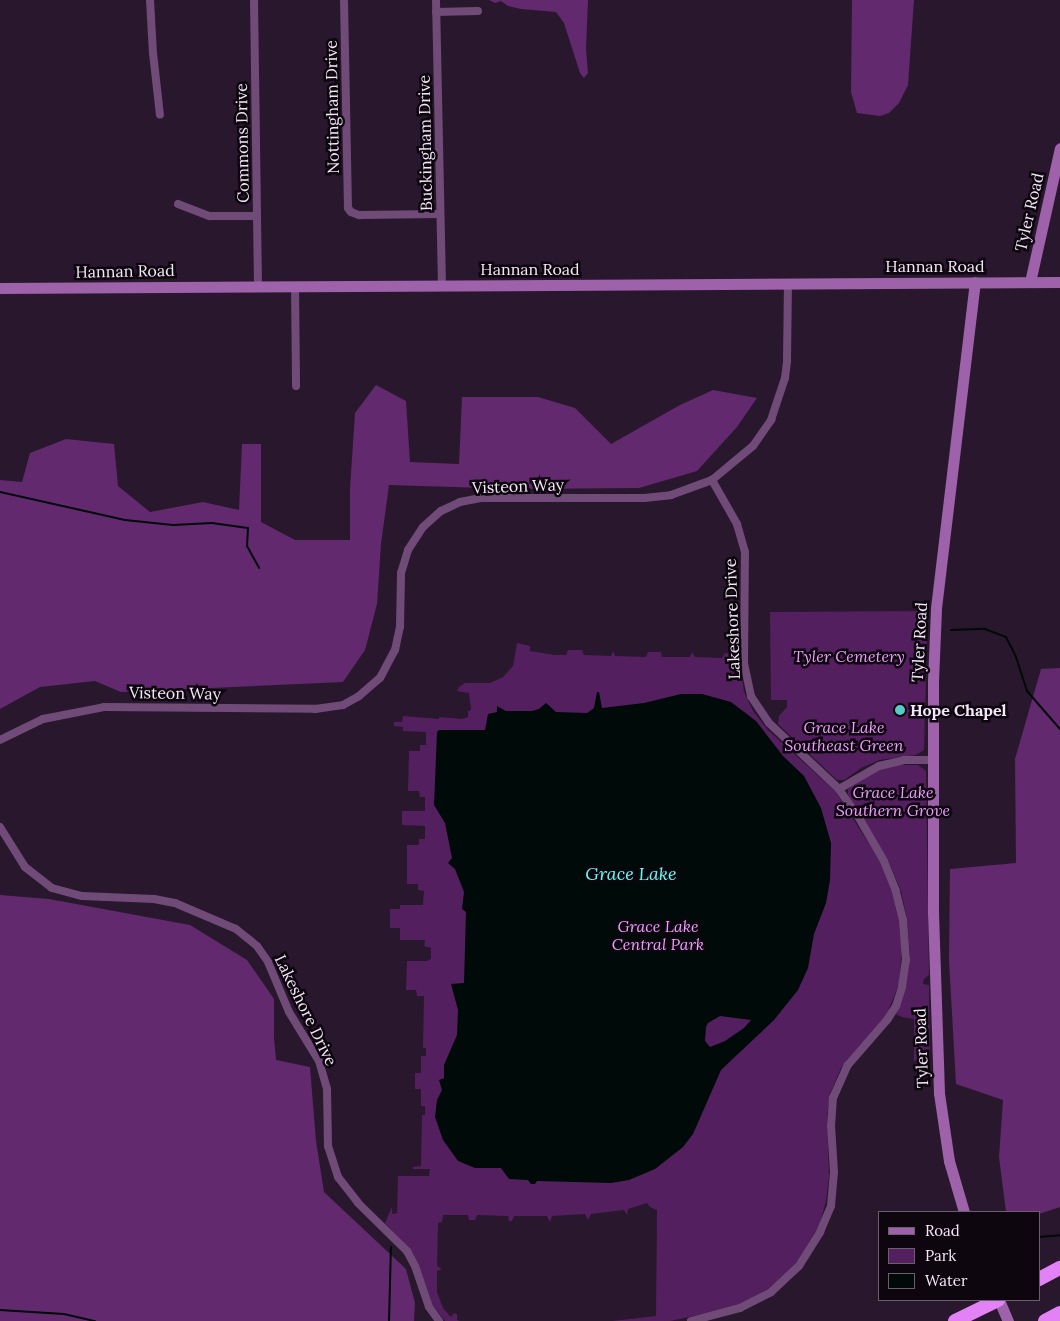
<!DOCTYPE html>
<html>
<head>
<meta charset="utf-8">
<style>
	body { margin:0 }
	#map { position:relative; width:1060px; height:1321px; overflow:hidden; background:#29172d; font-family:Lora,serif }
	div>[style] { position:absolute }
	.green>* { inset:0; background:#541f5f }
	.forest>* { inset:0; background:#62296e }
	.water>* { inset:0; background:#000a09 }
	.stream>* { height:2px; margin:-1px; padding:0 1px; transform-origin:1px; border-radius:1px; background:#000a09 }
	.street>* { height:8px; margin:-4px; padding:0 4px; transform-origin:4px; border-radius:4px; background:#704b78 }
	.secondary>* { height:11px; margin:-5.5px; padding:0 5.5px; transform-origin:5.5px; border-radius:5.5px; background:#9e62ab }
	.highway>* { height:14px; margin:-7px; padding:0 7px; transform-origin:7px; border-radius:7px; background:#e282f6 }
	.dots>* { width:14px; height:14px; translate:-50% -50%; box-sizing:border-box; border:2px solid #0d060f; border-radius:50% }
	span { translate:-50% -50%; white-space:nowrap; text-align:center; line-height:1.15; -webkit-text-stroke:5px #0d060f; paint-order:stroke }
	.street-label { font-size:16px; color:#f4e8f7 }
	.park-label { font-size:16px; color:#ee9dfe; font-style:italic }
	.poi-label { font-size:16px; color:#f4e8f7; font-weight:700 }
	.left { translate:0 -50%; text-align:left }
	.water-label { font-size:18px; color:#68faf1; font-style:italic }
	.legend { position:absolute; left:878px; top:1211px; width:162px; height:90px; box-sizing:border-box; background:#0d060f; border:1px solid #69606c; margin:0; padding:6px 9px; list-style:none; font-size:15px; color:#f4e8f7 }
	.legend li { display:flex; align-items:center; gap:10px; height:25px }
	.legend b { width:25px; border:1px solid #69606c }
</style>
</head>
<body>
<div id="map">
	<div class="green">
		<div style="clip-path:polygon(928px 611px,924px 750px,916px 755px,879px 760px,861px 768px,844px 780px,837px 780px,778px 724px,779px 716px,787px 707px,787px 700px,771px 700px,770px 612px)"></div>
		<div style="clip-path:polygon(517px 643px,530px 646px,530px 651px,555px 655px,566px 655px,568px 650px,582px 650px,584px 655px,611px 656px,613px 651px,615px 656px,646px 657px,648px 652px,661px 652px,662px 657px,690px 657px,692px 652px,695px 657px,722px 658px,725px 653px,739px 655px,744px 692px,753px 711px,768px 730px,835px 791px,879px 859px,892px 888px,899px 916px,902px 945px,899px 984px,887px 1014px,841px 1068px,830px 1094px,827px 1115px,829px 1176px,826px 1201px,820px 1223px,802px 1256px,793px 1267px,769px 1288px,736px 1307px,670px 1321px,612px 1321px,656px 1316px,657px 1210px,650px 1207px,647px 1203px,628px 1209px,627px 1215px,624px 1210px,591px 1214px,588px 1220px,585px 1214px,552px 1216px,550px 1222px,547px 1216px,514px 1216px,512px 1221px,509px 1221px,508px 1216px,477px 1215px,475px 1220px,469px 1220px,468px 1215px,443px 1215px,442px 1222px,438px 1223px,437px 1266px,442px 1269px,437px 1271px,437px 1292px,443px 1308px,451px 1317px,454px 1313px,457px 1314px,457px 1320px,460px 1321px,445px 1321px,432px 1304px,413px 1254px,385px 1223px,392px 1207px,392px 1214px,397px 1213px,398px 1176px,429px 1176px,430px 1169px,413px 1169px,413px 1167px,421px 1166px,422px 1115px,425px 1115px,425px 1106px,421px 1106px,421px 1089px,415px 1089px,415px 1073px,421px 1073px,421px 1056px,426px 1056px,426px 1048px,423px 1048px,424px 996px,417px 996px,416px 990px,406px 990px,407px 961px,427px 961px,431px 959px,431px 948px,424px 946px,425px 940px,400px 940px,400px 928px,390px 928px,390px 909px,400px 909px,400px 905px,423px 905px,424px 891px,418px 890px,418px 884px,407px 884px,407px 845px,419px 845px,419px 839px,425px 839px,425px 826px,402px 825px,402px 811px,425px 811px,425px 797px,420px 797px,419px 791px,408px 791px,409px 751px,420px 751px,420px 745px,426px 745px,426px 732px,403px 731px,403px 727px,394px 726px,394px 722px,402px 722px,403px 716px,439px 719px,439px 717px,462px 719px,468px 717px,468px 711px,471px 710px,469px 693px,457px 691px,459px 687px,465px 683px,490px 683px,503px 677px,513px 666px)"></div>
		<div style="clip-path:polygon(897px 765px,918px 765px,926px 771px,929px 975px,924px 979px,923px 984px,929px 985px,930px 1065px,920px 1059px,914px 1061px,914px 1019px,902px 1017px,896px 1014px,906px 987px,910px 957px,907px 919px,901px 891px,888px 860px,848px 795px,848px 789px,854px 784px,879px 769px)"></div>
	</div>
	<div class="forest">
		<div style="clip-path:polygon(489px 0,588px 0,586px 49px,588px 73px,584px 78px,580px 73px,564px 23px,556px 12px,521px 9px,508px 6px,501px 1px,495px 3px)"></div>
		<div style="clip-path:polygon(852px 0,914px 0,908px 85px,899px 103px,889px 113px,880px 116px,857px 113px,851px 92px)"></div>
		<div style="clip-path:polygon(376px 385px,406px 401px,410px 462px,459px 464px,462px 397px,538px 397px,575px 408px,611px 444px,680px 405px,713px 390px,757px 398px,737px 427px,697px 471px,639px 488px,521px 489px,389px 485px,381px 544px,377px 604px,365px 650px,343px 682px,121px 692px,95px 681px,40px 687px,0 709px,0 480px,22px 482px,30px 453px,66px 439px,114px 444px,118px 486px,150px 512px,203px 502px,239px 510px,242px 444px,261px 444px,261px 522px,295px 540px,350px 540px,350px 488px,355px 413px)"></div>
		<div style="clip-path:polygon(1060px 668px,1060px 1207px,1039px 1214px,1039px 1212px,1006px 1212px,999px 1157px,1003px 1100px,956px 1084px,949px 961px,950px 869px,1016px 863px,1015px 759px,1041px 669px)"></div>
		<div style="clip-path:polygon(0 895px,49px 899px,190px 925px,247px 960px,274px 999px,274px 1038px,276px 1060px,310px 1067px,316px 1141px,324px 1192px,406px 1269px,415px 1303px,414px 1321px,0 1321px)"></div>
	</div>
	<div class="water">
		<div style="clip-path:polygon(evenodd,597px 692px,599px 692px,602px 708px,644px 703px,681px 694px,702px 694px,731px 702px,756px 721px,783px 756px,804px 776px,821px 808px,831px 843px,830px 880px,826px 903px,814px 934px,808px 968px,798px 990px,774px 1020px,721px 1070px,693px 1134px,683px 1147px,655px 1169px,629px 1180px,611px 1183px,537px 1181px,535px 1184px,531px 1184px,528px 1180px,509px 1179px,501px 1168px,475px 1168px,458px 1161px,443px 1140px,435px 1117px,437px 1100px,442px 1090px,439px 1080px,444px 1078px,444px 1065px,457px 1035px,458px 1010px,451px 984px,464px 983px,466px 912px,462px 909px,464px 892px,455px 869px,448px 863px,452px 858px,445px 823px,434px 805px,437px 732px,439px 730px,485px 730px,488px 714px,497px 712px,497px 706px,506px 711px,532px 711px,539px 709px,546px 703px,556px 712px,587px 713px,594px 708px,597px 692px,720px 1016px,751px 1020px,744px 1028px,725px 1041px,710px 1047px,705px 1041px,706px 1027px,708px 1023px,720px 1016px)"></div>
	</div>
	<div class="stream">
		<div style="left:0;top:492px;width:128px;rotate:12.6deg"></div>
		<div style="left:125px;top:520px;width:48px;rotate:5.9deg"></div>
		<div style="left:173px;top:525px;width:39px;rotate:-3deg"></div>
		<div style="left:212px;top:523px;width:36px;rotate:8deg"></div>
		<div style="left:248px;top:528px;width:18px;rotate:93deg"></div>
		<div style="left:247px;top:546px;width:25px;rotate:61deg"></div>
		<div style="left:951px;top:630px;width:34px;rotate:-2deg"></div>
		<div style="left:985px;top:629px;width:22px;rotate:21deg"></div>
		<div style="left:1006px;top:637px;width:22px;rotate:63deg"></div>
		<div style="left:1016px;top:657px;width:36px;rotate:72deg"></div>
		<div style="left:1027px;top:691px;width:50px;rotate:49deg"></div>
		<div style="left:1039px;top:1237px;width:21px;rotate:-5deg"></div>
		<div style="left:0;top:1310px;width:64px;rotate:3.6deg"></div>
		<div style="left:64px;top:1314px;width:32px;rotate:13deg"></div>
		<div style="left:389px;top:1321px;width:74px;rotate:-88.5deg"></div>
	</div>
	<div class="street">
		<div style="left:150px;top:0;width:53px;rotate:86.8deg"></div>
		<div style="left:153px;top:53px;width:62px;rotate:83.6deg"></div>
		<div style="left:254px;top:0;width:286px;rotate:89.2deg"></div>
		<div style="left:344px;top:0;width:208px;rotate:88.9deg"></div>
		<div style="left:348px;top:208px;width:5px;rotate:53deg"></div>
		<div style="left:351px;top:212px;width:9px;rotate:21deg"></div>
		<div style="left:359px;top:215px;width:81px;rotate:-0.7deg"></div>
		<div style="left:436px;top:0;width:286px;rotate:88.8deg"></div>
		<div style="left:436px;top:12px;width:42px;rotate:-1.4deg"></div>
		<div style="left:178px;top:204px;width:34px;rotate:21deg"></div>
		<div style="left:210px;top:216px;width:47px"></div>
		<div style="left:295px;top:286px;width:100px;rotate:89.4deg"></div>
		<div style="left:0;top:740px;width:48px;rotate:-26deg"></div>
		<div style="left:43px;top:719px;width:62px;rotate:-11.1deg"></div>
		<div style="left:104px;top:707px;width:211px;rotate:0.5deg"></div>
		<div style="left:315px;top:709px;width:28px;rotate:-8deg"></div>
		<div style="left:343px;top:705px;width:18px;rotate:-29deg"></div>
		<div style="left:359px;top:696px;width:28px;rotate:-41deg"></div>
		<div style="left:380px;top:678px;width:32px;rotate:-62deg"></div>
		<div style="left:395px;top:650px;width:24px;rotate:-78deg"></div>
		<div style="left:400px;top:627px;width:54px;rotate:-88.9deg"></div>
		<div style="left:401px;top:573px;width:24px;rotate:-73deg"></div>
		<div style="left:408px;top:550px;width:27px;rotate:-57deg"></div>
		<div style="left:423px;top:527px;width:24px;rotate:-42deg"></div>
		<div style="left:441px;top:511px;width:21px;rotate:-25deg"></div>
		<div style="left:460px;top:502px;width:21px;rotate:-11deg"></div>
		<div style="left:481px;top:498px;width:163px"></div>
		<div style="left:644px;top:498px;width:27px;rotate:-6deg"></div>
		<div style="left:671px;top:495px;width:44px;rotate:-20.1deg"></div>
		<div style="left:712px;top:480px;width:53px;rotate:-39.7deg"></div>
		<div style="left:753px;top:446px;width:32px;rotate:-55deg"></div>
		<div style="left:771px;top:420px;width:44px;rotate:-71.6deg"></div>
		<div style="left:785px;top:378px;width:17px;rotate:-83deg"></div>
		<div style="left:787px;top:361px;width:78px;rotate:-89.3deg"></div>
		<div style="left:839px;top:789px;width:46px;rotate:-29.9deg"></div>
		<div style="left:879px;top:766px;width:26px;rotate:-13deg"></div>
		<div style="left:904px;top:760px;width:29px"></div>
		<div style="left:0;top:827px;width:47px;rotate:58deg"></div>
		<div style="left:25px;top:867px;width:34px;rotate:38deg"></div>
		<div style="left:52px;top:888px;width:31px;rotate:15deg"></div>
		<div style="left:82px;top:896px;width:72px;rotate:2.4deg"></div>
		<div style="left:154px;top:899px;width:21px;rotate:11deg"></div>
		<div style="left:175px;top:903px;width:66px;rotate:23.1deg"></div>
		<div style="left:236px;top:929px;width:27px;rotate:39deg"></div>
		<div style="left:257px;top:946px;width:19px;rotate:55deg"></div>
		<div style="left:268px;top:962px;width:54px;rotate:67.2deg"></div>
		<div style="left:289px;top:1012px;width:57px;rotate:58.5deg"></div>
		<div style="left:319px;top:1061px;width:29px;rotate:74deg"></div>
		<div style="left:327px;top:1089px;width:57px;rotate:89deg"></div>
		<div style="left:328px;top:1146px;width:33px;rotate:72deg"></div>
		<div style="left:338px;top:1177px;width:33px;rotate:52deg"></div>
		<div style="left:358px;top:1203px;width:69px;rotate:44.4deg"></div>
		<div style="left:407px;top:1251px;width:17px;rotate:62deg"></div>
		<div style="left:415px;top:1266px;width:43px;rotate:71.1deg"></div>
		<div style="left:429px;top:1307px;width:17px;rotate:54deg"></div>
		<div style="left:691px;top:1321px;width:51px;rotate:-14.9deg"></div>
		<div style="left:740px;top:1308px;width:35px;rotate:-27deg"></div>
		<div style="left:771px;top:1292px;width:38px;rotate:-43deg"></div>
		<div style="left:799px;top:1266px;width:40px;rotate:-58deg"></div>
		<div style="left:820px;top:1232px;width:28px;rotate:-67deg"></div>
		<div style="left:831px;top:1206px;width:34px;rotate:-85deg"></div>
		<div style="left:834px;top:1172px;width:46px;rotate:-93.7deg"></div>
		<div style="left:831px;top:1126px;width:28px;rotate:-86deg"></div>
		<div style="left:833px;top:1098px;width:36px;rotate:-66deg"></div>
		<div style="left:848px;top:1065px;width:60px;rotate:-49.1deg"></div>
		<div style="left:887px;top:1020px;width:17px;rotate:-57deg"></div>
		<div style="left:896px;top:1006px;width:20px;rotate:-72deg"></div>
		<div style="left:902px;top:987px;width:27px;rotate:-82deg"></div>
		<div style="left:906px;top:960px;width:40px;rotate:-94.3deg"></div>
		<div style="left:903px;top:920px;width:30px;rotate:-104deg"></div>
		<div style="left:896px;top:891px;width:32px;rotate:-112deg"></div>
		<div style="left:884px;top:861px;width:50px;rotate:-120.2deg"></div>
		<div style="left:859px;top:818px;width:35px;rotate:-125deg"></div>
		<div style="left:839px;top:789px;width:96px;rotate:-136.7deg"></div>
		<div style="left:769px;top:723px;width:32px;rotate:-124deg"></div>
		<div style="left:751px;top:696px;width:34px;rotate:-102deg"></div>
		<div style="left:744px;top:663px;width:111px;rotate:-89.5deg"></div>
		<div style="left:745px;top:552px;width:29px;rotate:-106deg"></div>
		<div style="left:737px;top:524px;width:51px;rotate:-119.6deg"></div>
	</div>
	<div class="secondary">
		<div style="left:1030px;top:282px;width:137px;rotate:-77.4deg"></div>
		<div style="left:0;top:288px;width:1060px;rotate:-0.32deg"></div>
		<div style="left:964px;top:1212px;width:53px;rotate:-106.4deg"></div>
		<div style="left:949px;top:1161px;width:69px;rotate:-98.4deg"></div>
		<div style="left:939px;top:1093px;width:184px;rotate:-91.9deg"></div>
		<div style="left:933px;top:909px;width:228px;rotate:-90deg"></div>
		<div style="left:933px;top:681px;width:73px;rotate:-87.6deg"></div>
		<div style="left:936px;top:608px;width:328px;rotate:-83.2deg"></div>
		<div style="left:999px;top:1300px;width:23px;rotate:67deg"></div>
	</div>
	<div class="highway">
		<div style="left:1039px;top:1279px;width:24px;rotate:-28deg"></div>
		<div style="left:955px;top:1321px;width:48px;rotate:-26deg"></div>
		<div style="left:1045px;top:1321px;width:17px;rotate:-28deg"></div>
	</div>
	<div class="dots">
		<div style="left:900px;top:710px;background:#55cdc6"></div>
	</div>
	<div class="street-label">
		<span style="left:332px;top:107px;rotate:-91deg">Nottingham Drive</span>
		<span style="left:242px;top:143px;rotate:-91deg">Commons Drive</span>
		<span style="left:425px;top:143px;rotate:-91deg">Buckingham Drive</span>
		<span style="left:1029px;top:212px;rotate:-77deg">Tyler Road</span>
		<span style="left:935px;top:266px">Hannan Road</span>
		<span style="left:530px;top:269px">Hannan Road</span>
		<span style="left:125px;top:271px;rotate:-1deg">Hannan Road</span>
		<span style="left:518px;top:486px;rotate:-2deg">Visteon Way</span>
		<span style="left:732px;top:619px;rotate:-92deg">Lakeshore Drive</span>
		<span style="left:919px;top:642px;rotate:-87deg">Tyler Road</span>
		<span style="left:175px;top:693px;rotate:1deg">Visteon Way</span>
		<span style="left:306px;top:1010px;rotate:64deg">Lakeshore Drive</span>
		<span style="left:921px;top:1048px;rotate:-92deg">Tyler Road</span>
	</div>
	<div class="park-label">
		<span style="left:849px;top:656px">Tyler Cemetery</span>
		<span style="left:844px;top:736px">Grace Lake<br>Southeast Green</span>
		<span style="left:893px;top:801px">Grace Lake<br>Southern Grove</span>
		<span style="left:658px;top:935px">Grace Lake<br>Central Park</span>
	</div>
	<div class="poi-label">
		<span class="left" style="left:910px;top:710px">Hope Chapel</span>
	</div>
	<div class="water-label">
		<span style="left:631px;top:874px">Grace Lake</span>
	</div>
	<ul class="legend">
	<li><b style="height:6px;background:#9e62ab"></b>Road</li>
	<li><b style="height:14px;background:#541f5f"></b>Park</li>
	<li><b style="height:14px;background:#000a09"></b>Water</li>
	</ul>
</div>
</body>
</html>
